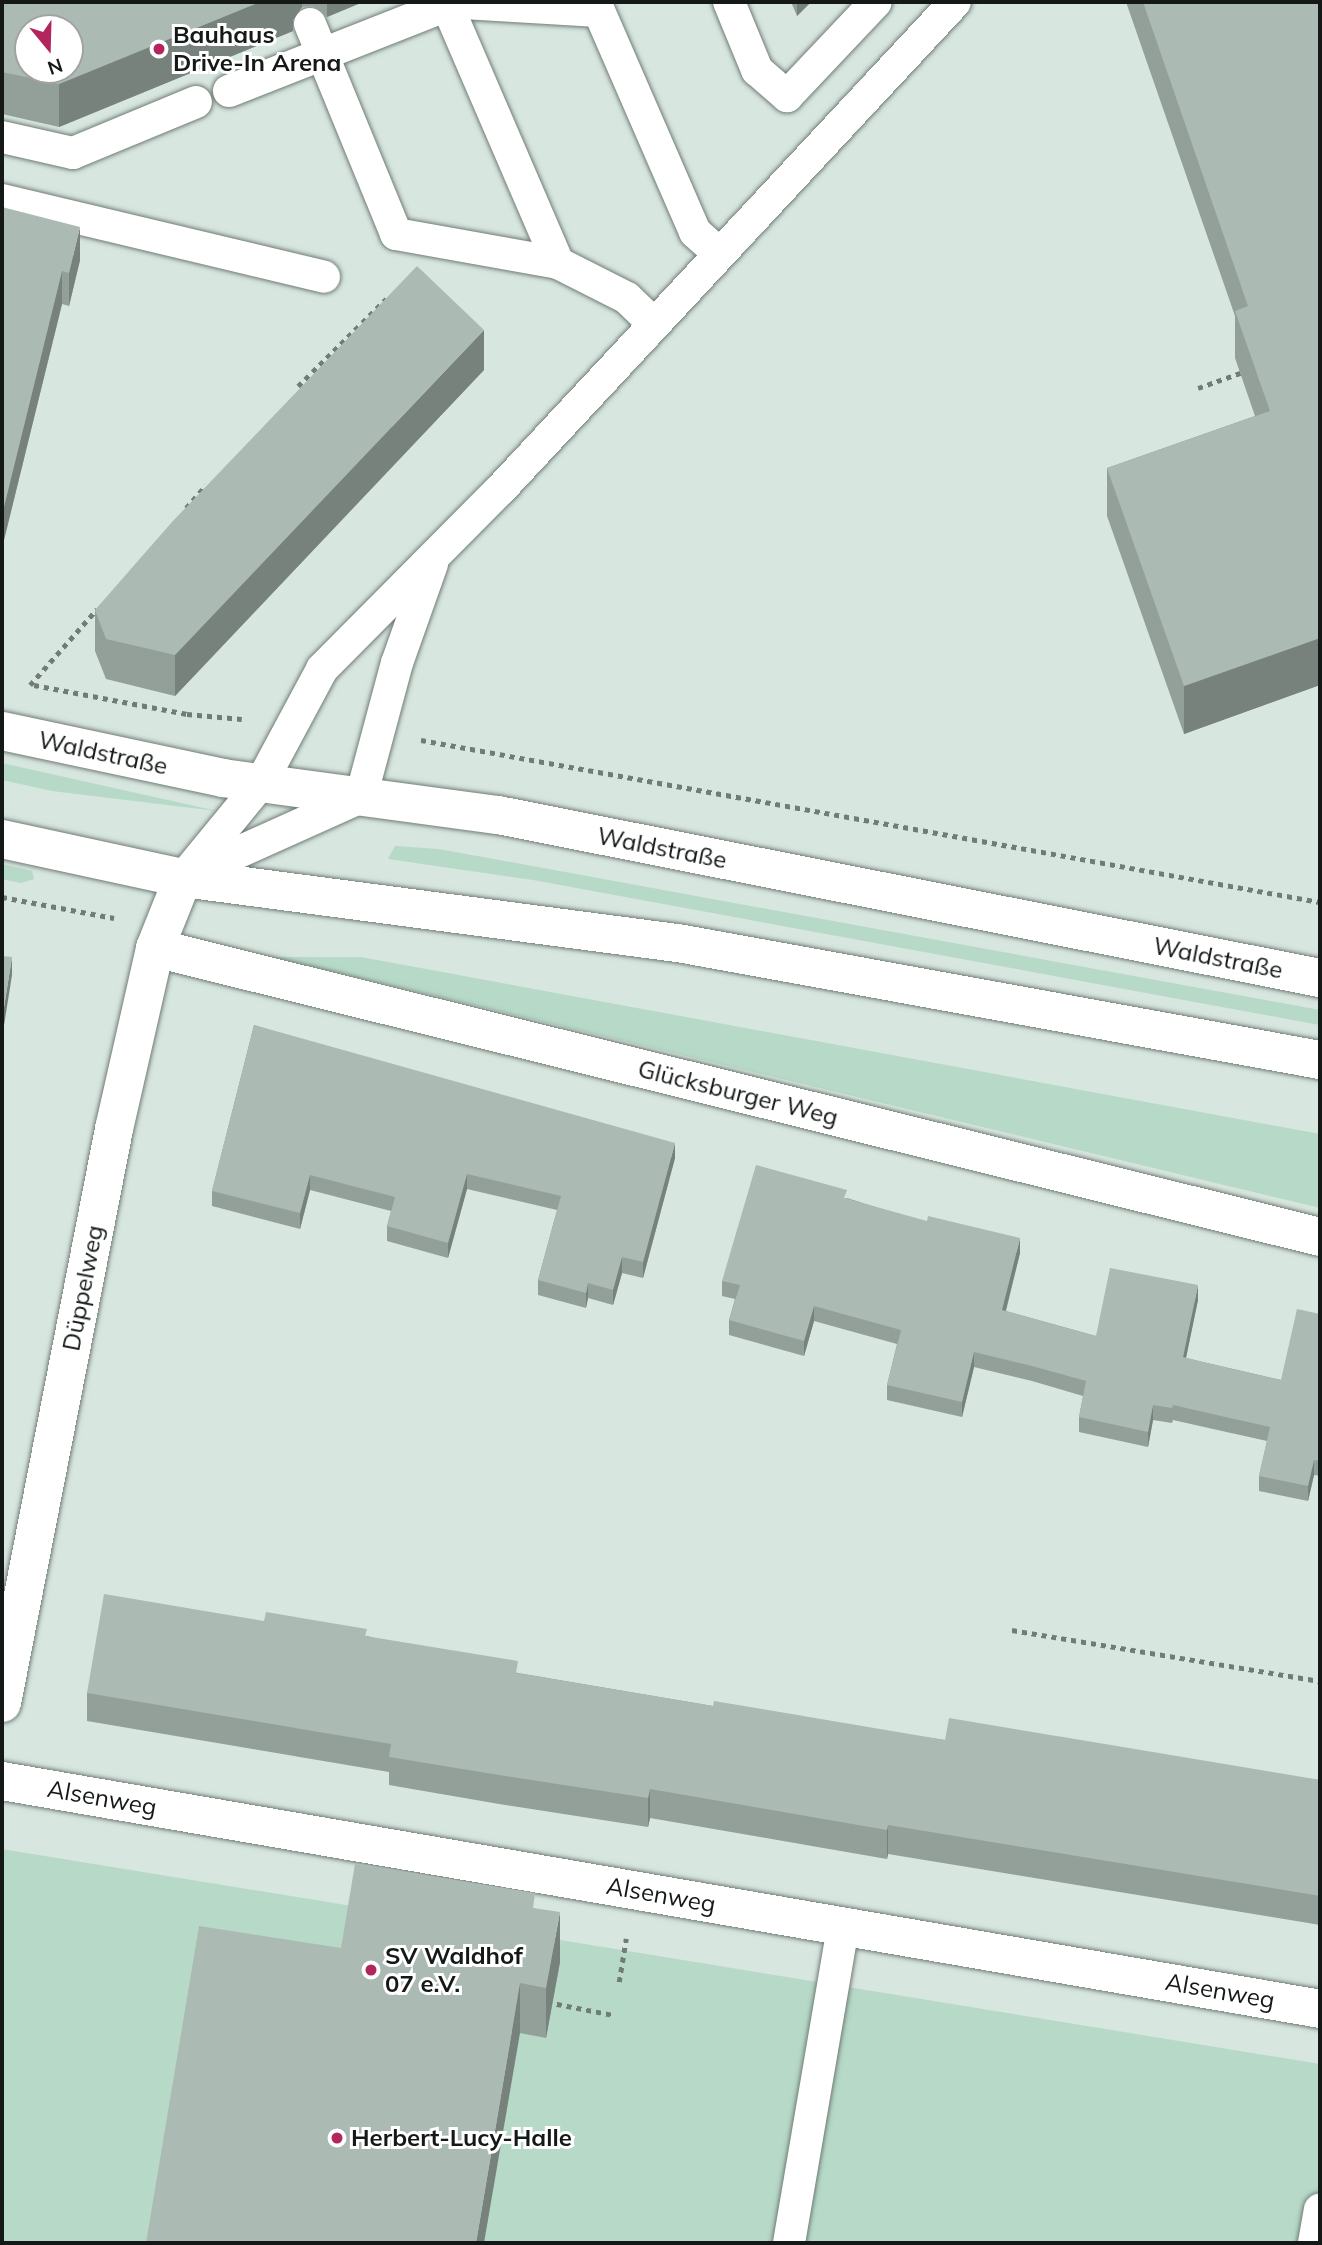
<!DOCTYPE html>
<html>
<head>
<meta charset="utf-8">
<style>
	body { margin:0 }
	#map { position:relative; width:1322px; height:2245px; overflow:hidden; background:#d7e6de; font-family:Mulish,sans-serif }
	div>[style] { position:absolute }
	.green>* { inset:0; background:#b7d9c8 }
	.path>* { height:4.5px; margin-top:-2.25px; transform-origin:0; background:repeating-linear-gradient(90deg,#727c77 0 5px,transparent 0 10px) }
	.roads { filter:drop-shadow(0 0 2px #707d76) drop-shadow(0 0 2px #707d76) }
	.lane>* { height:32px; margin:-16px; padding:0 16px; transform-origin:16px; border-radius:16px; background:#fff }
	.street>* { height:38px; margin:-19px; padding:0 19px; transform-origin:19px; border-radius:19px; background:#fff }
	.secondary>* { height:38px; margin:-19px; padding:0 19px; transform-origin:19px; border-radius:19px; background:#fff }
	.wall>* { inset:0; background:#93a099 }
	.shaded-wall>* { inset:0; background:#78827d }
	.building>* { inset:0; background:#abbab2 }
	.dots>* { width:19px; height:19px; translate:-50% -50%; box-sizing:border-box; border:4px solid #fff; border-radius:50% }
	span { translate:-50% -50%; white-space:nowrap; text-align:center; line-height:1.15; -webkit-text-stroke:6px #fff; paint-order:stroke }
	.poi-label { font-size:24px; color:#141917; font-weight:700 }
	.left { translate:0 -50%; text-align:left }
	.street-label { font-size:24px; color:#141917 }
	.frame { position:absolute; inset:0; border:4px solid #141917; pointer-events:none }
	.north { position:absolute; left:14px; top:14px; width:70px; height:70px; box-sizing:border-box; background:#fff; border:2px solid #a1a3a2; border-radius:50%; rotate:161deg; font-size:19px; font-weight:700; line-height:28px; text-align:center; color:#141917 }
	.north::after { content:''; display:block; margin:auto; width:24px; height:32px; background:#b3265d; clip-path:polygon(50% 0,100% 100%,50% 72%,0 100%) }
</style>
</head>
<body>
<div id="map">
	<div class="green">
		<div style="clip-path:polygon(2px 763px,217px 811px,52px 791px,2px 780px)"></div>
		<div style="clip-path:polygon(395px 846px,439px 849px,1320px 1010px,1320px 1025px,533px 880px,388px 859px)"></div>
		<div style="clip-path:polygon(2px 864px,32px 871px,34px 879px,21px 883px,2px 879px)"></div>
		<div style="clip-path:polygon(273px 957px,361px 957px,1320px 1134px,1320px 1208px)"></div>
		<div style="clip-path:polygon(2px 1849px,1320px 2064px,1320px 2243px,2px 2243px)"></div>
	</div>
	<div class="path">
		<div style="left:298px;top:386px;width:124px;rotate:-44.7deg"></div>
		<div style="left:1198px;top:388px;width:45px;rotate:-19.7deg"></div>
		<div style="left:186px;top:508px;width:30px;rotate:-49deg"></div>
		<div style="left:30px;top:685px;width:101px;rotate:-48.6deg"></div>
		<div style="left:34px;top:685px;width:156px;rotate:10.7deg"></div>
		<div style="left:187px;top:714px;width:55px;rotate:5.2deg"></div>
		<div style="left:421px;top:740px;width:913px;rotate:10.22deg"></div>
		<div style="left:2px;top:897px;width:114px;rotate:10.6deg"></div>
		<div style="left:1012px;top:1630px;width:312px;rotate:9.4deg"></div>
		<div style="left:619px;top:1982px;width:44px;rotate:-80.8deg"></div>
		<div style="left:547px;top:2002px;width:67px;rotate:11.1deg"></div>
	</div>
	<div class="roads">
		<div class="lane">
			<div style="left:446px;top:2px;width:153px;rotate:3.4deg"></div>
			<div style="left:599px;top:11px;width:241px;rotate:66.5deg"></div>
			<div style="left:695px;top:232px;width:31px;rotate:42deg"></div>
			<div style="left:729px;top:2px;width:74px;rotate:67.6deg"></div>
			<div style="left:757px;top:70px;width:40px;rotate:41deg"></div>
			<div style="left:787px;top:96px;width:129px;rotate:-46.6deg"></div>
			<div style="left:310px;top:24px;width:227px;rotate:67.7deg"></div>
			<div style="left:396px;top:234px;width:165px;rotate:10.1deg"></div>
			<div style="left:558px;top:263px;width:77px;rotate:26.9deg"></div>
			<div style="left:627px;top:298px;width:36px;rotate:44deg"></div>
			<div style="left:229px;top:91px;width:234px;rotate:-21.5deg"></div>
			<div style="left:447px;top:5px;width:281px;rotate:66.7deg"></div>
			<div style="left:2px;top:137px;width:73px;rotate:12.7deg"></div>
			<div style="left:73px;top:153px;width:133px;rotate:-22.5deg"></div>
			<div style="left:2px;top:200px;width:331px;rotate:13.4deg"></div>
			<div style="left:190px;top:874px;width:188px;rotate:-24.2deg"></div>
			<div style="left:361px;top:797px;width:139px;rotate:-75deg"></div>
			<div style="left:397px;top:663px;width:105px;rotate:-70.5deg"></div>
			<div style="left:183px;top:878px;width:123px;rotate:-50.6deg"></div>
			<div style="left:261px;top:783px;width:129px;rotate:-61.8deg"></div>
			<div style="left:322px;top:669px;width:252px;rotate:-45.2deg"></div>
			<div style="left:500px;top:490px;width:667px;rotate:-47deg"></div>
			<div style="left:789px;top:2243px;width:322px;rotate:-80.3deg"></div>
			<div style="left:1314px;top:2243px;width:34px;rotate:-80deg"></div>
		</div>
		<div class="street">
			<div style="left:155px;top:948px;width:1200px;rotate:13.93deg"></div>
			<div style="left:2px;top:1703px;width:585px;rotate:-78.96deg"></div>
			<div style="left:114px;top:1129px;width:186px;rotate:-77.2deg"></div>
			<div style="left:155px;top:948px;width:75px;rotate:-68.2deg"></div>
			<div style="left:2px;top:1781px;width:1338px;rotate:9.81deg"></div>
		</div>
		<div class="secondary">
			<div style="left:2px;top:731px;width:226px;rotate:12deg"></div>
			<div style="left:223px;top:778px;width:277px;rotate:7.7deg"></div>
			<div style="left:498px;top:815px;width:838px;rotate:11.22deg"></div>
			<div style="left:2px;top:839px;width:185px;rotate:12.2deg"></div>
			<div style="left:183px;top:878px;width:499px;rotate:7.5deg"></div>
			<div style="left:678px;top:943px;width:653px;rotate:10.33deg"></div>
		</div>
	</div>
	<div class="wall">
		<div style="clip-path:polygon(2px 2px,363px 2px,327px 17px,313px 6px,302px 7px,293px 20px,293px 31px,59px 127px,2px 114px)"></div>
		<div style="clip-path:polygon(791px 2px,811px 2px,797px 16px)"></div>
		<div style="clip-path:polygon(1126px 2px,1320px 2px,1320px 685px,1184px 734px,1107px 516px,1107px 468px,1255px 416px,1235px 358px,1235px 316px)"></div>
		<div style="clip-path:polygon(2px 207px,80px 260px,69px 306px,62px 304px,2px 548px)"></div>
		<div style="clip-path:polygon(484px 370px,175px 696px,106px 679px,95px 651px,95px 610px)"></div>
		<div style="clip-path:polygon(254px 1025px,675px 1158px,643px 1278px,622px 1273px,613px 1305px,588px 1298px,586px 1308px,538px 1295px,538px 1280px,557px 1210px,467px 1189px,448px 1258px,387px 1241px,387px 1226px,391px 1211px,310px 1190px,300px 1229px,212px 1206px,212px 1191px)"></div>
		<div style="clip-path:polygon(847px 1198px,1020px 1253px,1006px 1311px,1096px 1336px,1198px 1300px,1186px 1358px,1281px 1380px,1320px 1314px,1320px 1476px,1314px 1475px,1308px 1501px,1259px 1491px,1259px 1476px,1267px 1441px,1173px 1420px,1172px 1423px,1153px 1420px,1148px 1447px,1079px 1432px,1079px 1417px,1083px 1396px,1032px 1381px,974px 1367px,962px 1417px,887px 1400px,887px 1385px,897px 1344px,814px 1321px,804px 1356px,729px 1335px,729px 1320px,735px 1299px,722px 1296px,722px 1281px)"></div>
		<div style="clip-path:polygon(264px 1621px,367px 1636px,518px 1673px,713px 1706px,945px 1740px,1320px 1780px,1320px 1925px,888px 1854px,887px 1859px,650px 1818px,648px 1827px,499px 1804px,389px 1785px,389px 1772px,87px 1721px,87px 1693px)"></div>
		<div style="clip-path:polygon(535px 1908px,560px 1962px,546px 2038px,520px 2033px,341px 1948px)"></div>
	</div>
	<div class="shaded-wall">
		<div style="clip-path:polygon(260px 2px,302px 2px,302px 7px,293px 20px,293px 31px,59px 127px,59px 84px)"></div>
		<div style="clip-path:polygon(327px 2px,363px 2px,327px 17px)"></div>
		<div style="clip-path:polygon(797px 2px,811px 2px,797px 16px)"></div>
		<div style="clip-path:polygon(80px 227px,80px 260px,69px 306px,69px 273px)"></div>
		<div style="clip-path:polygon(62px 271px,62px 304px,2px 548px,2px 515px)"></div>
		<div style="clip-path:polygon(484px 330px,484px 370px,175px 696px,175px 655px)"></div>
		<div style="clip-path:polygon(1320px 638px,1320px 685px,1184px 734px,1184px 686px)"></div>
		<div style="clip-path:polygon(12px 957px,12px 975px,2px 1038px,2px 1020px)"></div>
		<div style="clip-path:polygon(675px 1143px,675px 1158px,643px 1278px,643px 1262px)"></div>
		<div style="clip-path:polygon(467px 1174px,467px 1189px,448px 1258px,448px 1243px)"></div>
		<div style="clip-path:polygon(310px 1175px,310px 1190px,300px 1229px,300px 1213px)"></div>
		<div style="clip-path:polygon(1020px 1238px,1020px 1253px,1002px 1325px,1002px 1310px)"></div>
		<div style="clip-path:polygon(622px 1257px,622px 1273px,613px 1305px,613px 1290px)"></div>
		<div style="clip-path:polygon(588px 1283px,588px 1298px,586px 1308px,586px 1293px)"></div>
		<div style="clip-path:polygon(1198px 1285px,1198px 1300px,1183px 1372px,1183px 1357px)"></div>
		<div style="clip-path:polygon(814px 1306px,814px 1321px,804px 1356px,804px 1341px)"></div>
		<div style="clip-path:polygon(974px 1352px,974px 1367px,962px 1417px,962px 1402px)"></div>
		<div style="clip-path:polygon(1153px 1405px,1153px 1420px,1148px 1447px,1148px 1432px)"></div>
		<div style="clip-path:polygon(1314px 1460px,1314px 1475px,1308px 1501px,1308px 1486px)"></div>
		<div style="clip-path:polygon(650px 1789px,650px 1818px,648px 1827px,648px 1798px)"></div>
		<div style="clip-path:polygon(888px 1825px,888px 1854px,887px 1859px,887px 1830px)"></div>
		<div style="clip-path:polygon(560px 1912px,560px 1962px,546px 2038px,546px 1988px)"></div>
		<div style="clip-path:polygon(520px 1983px,520px 2033px,484px 2243px,476px 2243px)"></div>
	</div>
	<div class="building">
		<div style="clip-path:polygon(evenodd,2px 2px,260px 2px,59px 84px,2px 72px,2px 2px,28px 28px,70px 28px,70px 70px,28px 70px,28px 28px)"></div>
		<div style="clip-path:polygon(1143px 2px,1320px 2px,1320px 638px,1184px 686px,1107px 468px,1270px 411px,1235px 311px,1248px 306px)"></div>
		<div style="clip-path:polygon(2px 207px,80px 227px,69px 273px,62px 271px,2px 515px)"></div>
		<div style="clip-path:polygon(417px 266px,484px 330px,175px 655px,106px 639px,95px 610px,172px 522px)"></div>
		<div style="clip-path:polygon(2px 956px,12px 957px,2px 1020px)"></div>
		<div style="clip-path:polygon(254px 1025px,675px 1143px,643px 1262px,622px 1257px,613px 1290px,588px 1283px,586px 1293px,538px 1280px,561px 1196px,467px 1174px,448px 1243px,387px 1226px,395px 1197px,310px 1175px,300px 1213px,212px 1191px)"></div>
		<div style="clip-path:polygon(756px 1165px,847px 1190px,844px 1198px,927px 1221px,928px 1216px,1020px 1238px,1002px 1310px,1096px 1336px,1110px 1268px,1198px 1285px,1183px 1357px,1232px 1369px,1281px 1380px,1297px 1309px,1320px 1314px,1320px 1461px,1314px 1460px,1308px 1486px,1259px 1476px,1270px 1427px,1173px 1405px,1172px 1408px,1153px 1405px,1148px 1432px,1079px 1417px,1086px 1381px,1032px 1366px,974px 1352px,962px 1402px,887px 1385px,901px 1330px,814px 1306px,804px 1341px,729px 1320px,740px 1285px,722px 1281px)"></div>
		<div style="clip-path:polygon(104px 1594px,264px 1621px,266px 1612px,367px 1629px,365px 1636px,518px 1661px,516px 1673px,713px 1706px,714px 1701px,945px 1740px,949px 1718px,1320px 1780px,1320px 1896px,888px 1825px,887px 1830px,650px 1789px,648px 1798px,499px 1775px,389px 1757px,391px 1744px,87px 1693px)"></div>
		<div style="clip-path:polygon(355px 1864px,535px 1893px,533px 1908px,560px 1912px,546px 1988px,520px 1983px,476px 2243px,146px 2243px,199px 1926px,341px 1948px)"></div>
	</div>
	<div class="dots">
		<div style="left:159px;top:49px;background:#b3265d"></div>
		<div style="left:371px;top:1970px;background:#b3265d"></div>
		<div style="left:337px;top:2138px;background:#b3265d"></div>
	</div>
	<div class="poi-label">
		<span class="left" style="left:173px;top:49px">Bauhaus<br>Drive-In Arena</span>
		<span class="left" style="left:385px;top:1970px">SV Waldhof<br>07 e.V.</span>
		<span class="left" style="left:351px;top:2138px">Herbert-Lucy-Halle</span>
	</div>
	<div class="street-label">
		<span style="left:103px;top:753px;rotate:12deg">Waldstraße</span>
		<span style="left:662px;top:848px;rotate:11deg">Waldstraße</span>
		<span style="left:1218px;top:958px;rotate:11deg">Waldstraße</span>
		<span style="left:738px;top:1093px;rotate:14deg">Glücksburger Weg</span>
		<span style="left:83px;top:1288px;rotate:-79deg">Düppelweg</span>
		<span style="left:102px;top:1798px;rotate:10deg">Alsenweg</span>
		<span style="left:661px;top:1895px;rotate:10deg">Alsenweg</span>
		<span style="left:1220px;top:1991px;rotate:10deg">Alsenweg</span>
	</div>
	<div class="frame"></div>
	<div class="north">N</div>
</div>
</body>
</html>
